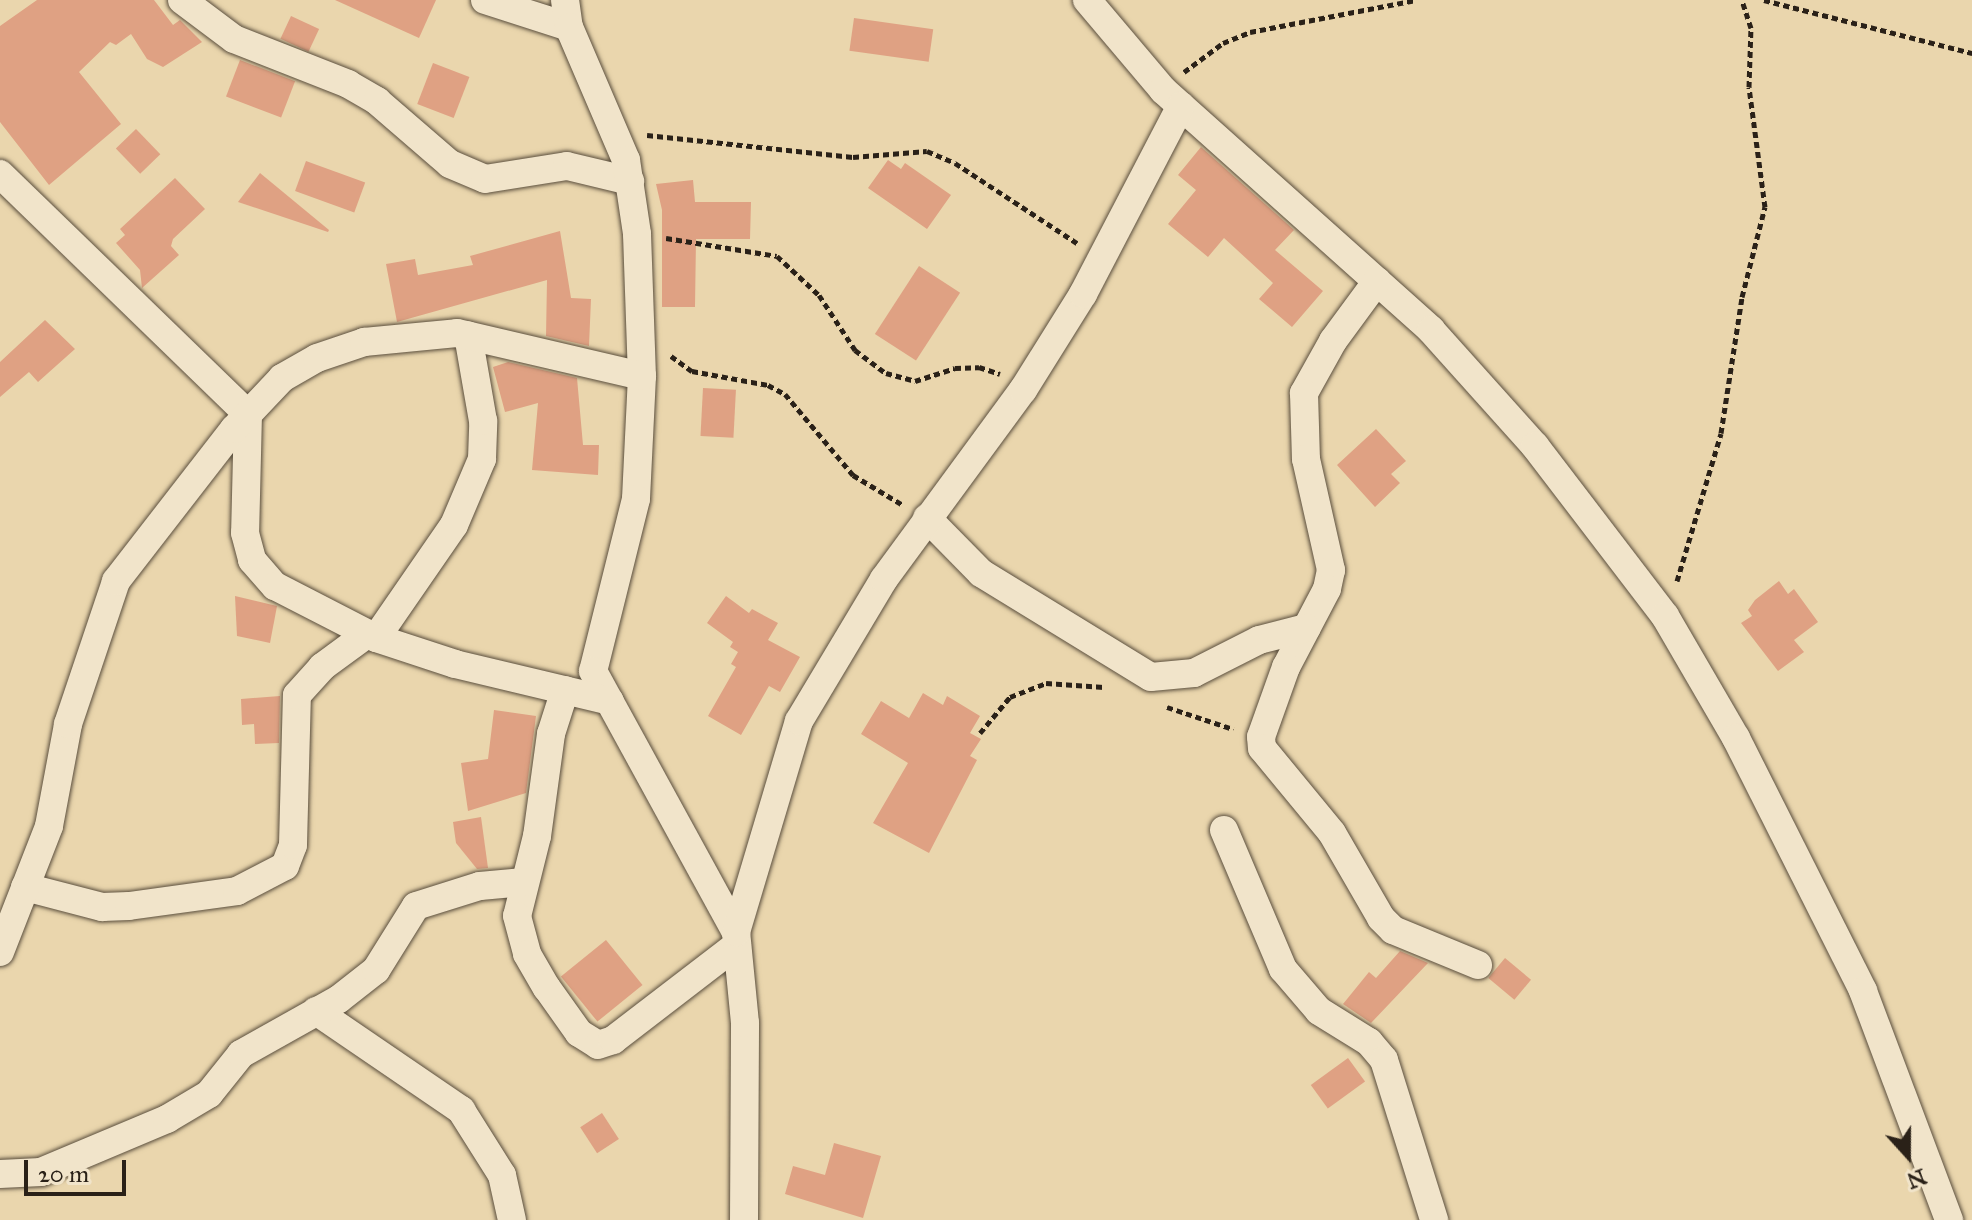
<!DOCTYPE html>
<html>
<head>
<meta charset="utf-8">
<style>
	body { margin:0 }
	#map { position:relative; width:1972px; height:1220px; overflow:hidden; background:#ead6ad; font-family:"IM FELL Great Primer",serif }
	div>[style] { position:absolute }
	.building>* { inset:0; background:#dfa183; transform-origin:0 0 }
	.path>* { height:5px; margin-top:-2.5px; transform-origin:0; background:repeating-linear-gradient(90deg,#2a2118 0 6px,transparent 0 10px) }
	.roads { filter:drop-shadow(0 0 2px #5a4e3d) drop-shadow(0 0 2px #5a4e3d) }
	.minor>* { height:28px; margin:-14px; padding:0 14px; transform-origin:14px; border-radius:14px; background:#f1e4ca }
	span { translate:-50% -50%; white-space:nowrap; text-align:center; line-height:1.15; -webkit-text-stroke:6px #f1e4ca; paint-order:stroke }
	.north { position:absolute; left:1868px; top:1116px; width:80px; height:80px; -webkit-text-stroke:6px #f1e4ca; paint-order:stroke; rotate:159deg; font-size:22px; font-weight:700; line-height:32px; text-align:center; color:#2a2118 }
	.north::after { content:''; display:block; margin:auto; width:28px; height:36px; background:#2a2118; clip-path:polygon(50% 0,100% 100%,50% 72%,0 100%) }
	.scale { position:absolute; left:24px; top:1160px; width:102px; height:36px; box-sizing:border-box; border:4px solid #2a2118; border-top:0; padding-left:10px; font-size:24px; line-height:28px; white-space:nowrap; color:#2a2118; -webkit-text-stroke:6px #f1e4ca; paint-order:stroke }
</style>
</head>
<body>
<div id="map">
	<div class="building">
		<div style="clip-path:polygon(37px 0,154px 0,173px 25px,180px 20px,202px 42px,163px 67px,147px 59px,131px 34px,116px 45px,110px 42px,79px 72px,121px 124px,49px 185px,0 122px,0 26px)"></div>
		<div style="clip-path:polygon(335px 0,436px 0,419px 38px)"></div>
		<div style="left:291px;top:16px;width:31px;height:25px;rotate:25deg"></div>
		<div style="left:854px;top:18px;width:80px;height:33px;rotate:8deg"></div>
		<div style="left:240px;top:60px;width:59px;height:39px;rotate:21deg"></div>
		<div style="left:433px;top:63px;width:39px;height:44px;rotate:21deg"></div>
		<div style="left:136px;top:129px;width:35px;height:28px;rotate:46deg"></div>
		<div style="clip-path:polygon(1201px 147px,1294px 230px,1275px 250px,1323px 291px,1292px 327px,1259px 299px,1273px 283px,1224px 238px,1208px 257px,1168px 224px,1196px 190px,1178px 175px)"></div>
		<div style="clip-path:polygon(888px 160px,901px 169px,905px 163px,951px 195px,927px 229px,868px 188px)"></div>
		<div style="left:306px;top:161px;width:63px;height:32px;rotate:20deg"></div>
		<div style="clip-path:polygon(260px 173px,329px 230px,328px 232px,238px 202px)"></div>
		<div style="clip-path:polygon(175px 178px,205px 209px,173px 239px,171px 246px,179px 255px,142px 288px,140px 270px,116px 243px,125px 235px,120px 229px)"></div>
		<div style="clip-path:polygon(693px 180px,695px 202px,751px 202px,750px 239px,696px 239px,695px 307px,662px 307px,662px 210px,656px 184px)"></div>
		<div style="clip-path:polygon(560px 231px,571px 298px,591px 299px,589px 346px,546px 336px,547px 280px,397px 322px,386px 264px,415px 259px,418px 275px,473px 265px,470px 256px)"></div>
		<div style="left:919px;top:266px;width:49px;height:81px;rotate:33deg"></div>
		<div style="clip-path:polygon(45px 320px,75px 349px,38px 382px,29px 372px,0 397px,0 362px)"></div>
		<div style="clip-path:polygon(508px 362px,577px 378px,583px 445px,599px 445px,598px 475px,532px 470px,538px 403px,505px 412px,493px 367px)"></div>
		<div style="left:703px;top:388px;width:33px;height:48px;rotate:3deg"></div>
		<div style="clip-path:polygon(1376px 429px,1406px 461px,1391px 474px,1400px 483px,1375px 507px,1337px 465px)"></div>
		<div style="clip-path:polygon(1779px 581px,1788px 594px,1794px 589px,1818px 622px,1794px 640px,1804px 652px,1778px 671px,1741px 623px,1752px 616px,1748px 610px,1755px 600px)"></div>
		<div style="clip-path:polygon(235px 596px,277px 606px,270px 643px,237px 636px)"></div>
		<div style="clip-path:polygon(726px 596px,749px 613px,752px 609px,778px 623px,768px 640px,800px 657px,780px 692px,769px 686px,741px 735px,708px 716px,736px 667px,731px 664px,738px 652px,730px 647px,733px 642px,707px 623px)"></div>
		<div style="clip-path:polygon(923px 693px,943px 705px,947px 696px,980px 716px,970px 733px,981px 739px,970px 756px,977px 760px,929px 853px,873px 823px,908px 763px,861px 734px,881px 701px,909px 718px)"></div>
		<div style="clip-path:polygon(280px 696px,279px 743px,255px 744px,254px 724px,242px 725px,241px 699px)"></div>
		<div style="clip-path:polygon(494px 710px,536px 716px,526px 793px,468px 811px,461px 763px,488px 759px)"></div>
		<div style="clip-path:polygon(481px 817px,488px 868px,477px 869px,456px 843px,453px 822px)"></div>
		<div style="left:606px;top:940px;width:58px;height:58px;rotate:51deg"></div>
		<div style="clip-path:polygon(1400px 951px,1428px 963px,1371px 1023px,1343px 1004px,1369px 972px,1376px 978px)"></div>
		<div style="left:1505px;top:958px;width:34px;height:26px;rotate:40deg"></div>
		<div style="left:1348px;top:1058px;width:29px;height:46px;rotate:54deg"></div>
		<div style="left:602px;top:1113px;width:31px;height:26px;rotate:57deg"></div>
		<div style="clip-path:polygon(834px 1143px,881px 1156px,863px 1218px,785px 1194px,793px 1166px,825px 1175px)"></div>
	</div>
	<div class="path">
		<div style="left:1764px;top:0;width:215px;rotate:14.3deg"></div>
		<div style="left:1184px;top:72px;width:49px;rotate:-36.6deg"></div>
		<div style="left:1223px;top:43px;width:29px;rotate:-22deg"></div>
		<div style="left:1250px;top:32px;width:169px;rotate:-10.9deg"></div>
		<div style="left:647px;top:135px;width:207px;rotate:6.1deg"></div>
		<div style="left:853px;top:157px;width:74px;rotate:-4.6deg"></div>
		<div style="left:927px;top:151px;width:30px;rotate:23deg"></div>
		<div style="left:955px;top:163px;width:146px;rotate:33.3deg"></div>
		<div style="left:666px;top:238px;width:112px;rotate:9.2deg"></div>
		<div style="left:777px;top:256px;width:57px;rotate:42.9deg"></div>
		<div style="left:819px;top:295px;width:66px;rotate:56.8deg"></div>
		<div style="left:855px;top:350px;width:39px;rotate:37deg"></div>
		<div style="left:886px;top:373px;width:30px;rotate:15deg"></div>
		<div style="left:915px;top:381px;width:42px;rotate:-18deg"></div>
		<div style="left:955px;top:368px;width:24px;rotate:-2deg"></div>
		<div style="left:979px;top:367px;width:22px;rotate:18deg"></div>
		<div style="left:671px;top:356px;width:26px;rotate:36deg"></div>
		<div style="left:692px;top:371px;width:77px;rotate:10.4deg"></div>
		<div style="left:768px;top:385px;width:19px;rotate:28deg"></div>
		<div style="left:785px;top:394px;width:106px;rotate:50deg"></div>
		<div style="left:853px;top:475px;width:58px;rotate:31deg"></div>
		<div style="left:1677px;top:581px;width:154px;rotate:-73.4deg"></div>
		<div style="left:1721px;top:433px;width:138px;rotate:-81.2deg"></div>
		<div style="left:1742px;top:297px;width:93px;rotate:-75.7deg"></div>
		<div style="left:1765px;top:207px;width:121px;rotate:-97.6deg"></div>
		<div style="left:1749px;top:87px;width:59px;rotate:-88.1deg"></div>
		<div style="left:1751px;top:28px;width:29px;rotate:-108deg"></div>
		<div style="left:1167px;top:707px;width:70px;rotate:18.4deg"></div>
		<div style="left:980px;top:733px;width:47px;rotate:-50.2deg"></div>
		<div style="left:1010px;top:697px;width:39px;rotate:-21deg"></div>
		<div style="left:1046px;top:683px;width:58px;rotate:3.9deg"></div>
	</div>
	<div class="roads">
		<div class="minor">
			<div style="left:182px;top:0;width:65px;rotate:36.9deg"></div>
			<div style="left:234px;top:39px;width:123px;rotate:21.5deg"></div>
			<div style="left:348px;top:84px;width:34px;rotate:30deg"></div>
			<div style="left:377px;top:101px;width:96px;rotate:40.8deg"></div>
			<div style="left:450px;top:164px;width:38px;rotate:23deg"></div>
			<div style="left:485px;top:179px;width:83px;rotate:-9deg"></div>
			<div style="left:567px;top:166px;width:65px;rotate:13.4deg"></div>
			<div style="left:485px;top:0;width:88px;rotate:17.8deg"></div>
			<div style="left:565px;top:0;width:27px;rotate:82deg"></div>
			<div style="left:569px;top:27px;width:145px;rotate:66.8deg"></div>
			<div style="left:626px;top:160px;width:75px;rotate:81.5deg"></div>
			<div style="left:637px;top:234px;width:142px;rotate:88deg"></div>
			<div style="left:642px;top:376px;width:123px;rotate:92.8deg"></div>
			<div style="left:636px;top:499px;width:177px;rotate:104deg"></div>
			<div style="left:593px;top:671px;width:298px;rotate:61.3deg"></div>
			<div style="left:1087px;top:0;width:118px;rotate:49.8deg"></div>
			<div style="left:1163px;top:90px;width:360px;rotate:41.8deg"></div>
			<div style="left:1431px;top:330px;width:156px;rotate:48.1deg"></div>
			<div style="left:1535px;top:446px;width:214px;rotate:52.6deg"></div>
			<div style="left:1665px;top:616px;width:141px;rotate:59.8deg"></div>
			<div style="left:1736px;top:738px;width:283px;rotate:63.3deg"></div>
			<div style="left:1863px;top:991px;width:245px;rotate:69.4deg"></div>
			<div style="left:0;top:174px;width:345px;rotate:44.1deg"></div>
			<div style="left:248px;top:414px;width:119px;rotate:91.4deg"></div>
			<div style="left:245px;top:533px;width:28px;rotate:75deg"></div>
			<div style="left:252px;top:560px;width:35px;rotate:49deg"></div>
			<div style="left:275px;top:586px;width:114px;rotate:27.2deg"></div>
			<div style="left:376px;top:638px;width:83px;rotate:18.2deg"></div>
			<div style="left:455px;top:664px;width:159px;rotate:13.4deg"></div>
			<div style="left:1377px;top:281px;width:74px;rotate:126.3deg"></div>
			<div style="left:1333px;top:341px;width:60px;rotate:119.1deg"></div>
			<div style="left:1304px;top:393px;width:66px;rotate:88.3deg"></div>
			<div style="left:1306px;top:459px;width:114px;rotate:77.3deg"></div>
			<div style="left:1331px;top:570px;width:19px;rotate:102deg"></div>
			<div style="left:1327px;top:589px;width:88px;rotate:117.7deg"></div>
			<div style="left:1286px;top:667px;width:74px;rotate:109.7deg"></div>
			<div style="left:1261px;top:737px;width:11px;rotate:85deg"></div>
			<div style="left:1262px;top:748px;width:110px;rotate:50.5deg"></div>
			<div style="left:1332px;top:833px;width:98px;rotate:60deg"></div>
			<div style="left:1381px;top:918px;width:17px;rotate:45deg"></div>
			<div style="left:1393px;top:930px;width:92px;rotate:22.4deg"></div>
			<div style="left:927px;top:518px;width:77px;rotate:45.5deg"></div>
			<div style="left:981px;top:573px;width:199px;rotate:31.5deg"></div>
			<div style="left:1151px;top:677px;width:43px;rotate:-5.3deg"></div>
			<div style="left:1194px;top:673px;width:73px;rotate:-26.9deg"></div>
			<div style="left:1259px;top:640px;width:49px;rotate:-14.3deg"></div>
			<div style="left:376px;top:638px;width:137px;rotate:-55.4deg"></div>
			<div style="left:454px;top:525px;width:72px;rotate:-67deg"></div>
			<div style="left:482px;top:459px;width:38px;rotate:-88deg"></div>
			<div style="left:483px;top:421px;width:87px;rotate:-99.9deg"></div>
			<div style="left:565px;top:690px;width:46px;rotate:107.7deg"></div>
			<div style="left:551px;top:734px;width:103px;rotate:97.8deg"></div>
			<div style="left:537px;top:836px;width:82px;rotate:104deg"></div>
			<div style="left:517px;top:916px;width:39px;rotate:75deg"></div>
			<div style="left:527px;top:954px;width:39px;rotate:60deg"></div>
			<div style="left:547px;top:988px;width:55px;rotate:54.6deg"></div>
			<div style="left:579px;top:1033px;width:22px;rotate:32deg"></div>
			<div style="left:598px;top:1045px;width:16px;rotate:-18deg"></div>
			<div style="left:613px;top:1040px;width:156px;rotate:-37.5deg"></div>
			<div style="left:1224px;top:830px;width:151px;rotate:67deg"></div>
			<div style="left:1283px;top:969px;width:55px;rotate:49.4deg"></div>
			<div style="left:1319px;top:1011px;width:59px;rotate:31.8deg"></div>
			<div style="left:1369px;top:1042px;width:23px;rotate:50deg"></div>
			<div style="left:1384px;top:1060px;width:168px;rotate:72.6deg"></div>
			<div style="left:25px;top:887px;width:80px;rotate:14.6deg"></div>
			<div style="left:102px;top:907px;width:27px;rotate:-2deg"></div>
			<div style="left:129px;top:906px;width:109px;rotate:-7.9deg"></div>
			<div style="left:237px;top:891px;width:54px;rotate:-27.5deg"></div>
			<div style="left:285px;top:866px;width:22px;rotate:-69deg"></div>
			<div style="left:293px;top:845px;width:150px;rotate:-88.5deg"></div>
			<div style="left:297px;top:695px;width:38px;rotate:-48deg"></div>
			<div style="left:322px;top:667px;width:56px;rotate:-36.3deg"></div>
			<div style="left:0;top:952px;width:135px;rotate:-68.7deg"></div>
			<div style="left:49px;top:826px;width:104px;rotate:-79.4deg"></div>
			<div style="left:68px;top:724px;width:151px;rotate:-71.4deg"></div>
			<div style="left:116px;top:581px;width:192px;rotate:-52.2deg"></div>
			<div style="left:234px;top:429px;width:70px;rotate:-46.7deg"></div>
			<div style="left:282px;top:378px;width:40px;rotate:-29.7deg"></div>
			<div style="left:317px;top:358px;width:50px;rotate:-18.8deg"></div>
			<div style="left:364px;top:342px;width:93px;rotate:-5.5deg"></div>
			<div style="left:457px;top:333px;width:190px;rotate:13.1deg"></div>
			<div style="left:316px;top:1011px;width:176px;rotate:34.3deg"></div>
			<div style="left:461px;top:1110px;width:77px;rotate:57.8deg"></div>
			<div style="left:502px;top:1175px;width:46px;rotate:77.5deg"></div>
			<div style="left:0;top:1174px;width:41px;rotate:-2.8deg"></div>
			<div style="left:41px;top:1172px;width:137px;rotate:-22.8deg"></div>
			<div style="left:167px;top:1119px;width:49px;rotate:-30.8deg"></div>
			<div style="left:209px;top:1094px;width:51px;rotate:-51.3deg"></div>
			<div style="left:241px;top:1054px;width:112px;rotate:-29.3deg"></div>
			<div style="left:339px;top:999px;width:47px;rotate:-38.1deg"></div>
			<div style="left:376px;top:970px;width:75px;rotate:-58deg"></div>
			<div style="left:416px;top:906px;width:67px;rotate:-17.4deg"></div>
			<div style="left:480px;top:886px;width:44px;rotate:-5.2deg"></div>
			<div style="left:744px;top:1220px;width:197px;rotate:-89.7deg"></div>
			<div style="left:745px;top:1023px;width:91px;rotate:-95.6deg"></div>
			<div style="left:736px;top:932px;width:220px;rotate:-73.4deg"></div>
			<div style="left:799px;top:721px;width:165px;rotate:-59.1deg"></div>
			<div style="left:884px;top:579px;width:235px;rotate:-53.7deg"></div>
			<div style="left:1023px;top:390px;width:113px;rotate:-58deg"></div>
			<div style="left:1083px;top:294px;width:212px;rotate:-62.5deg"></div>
		</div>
	</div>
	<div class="north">N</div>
	<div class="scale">20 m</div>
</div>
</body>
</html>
